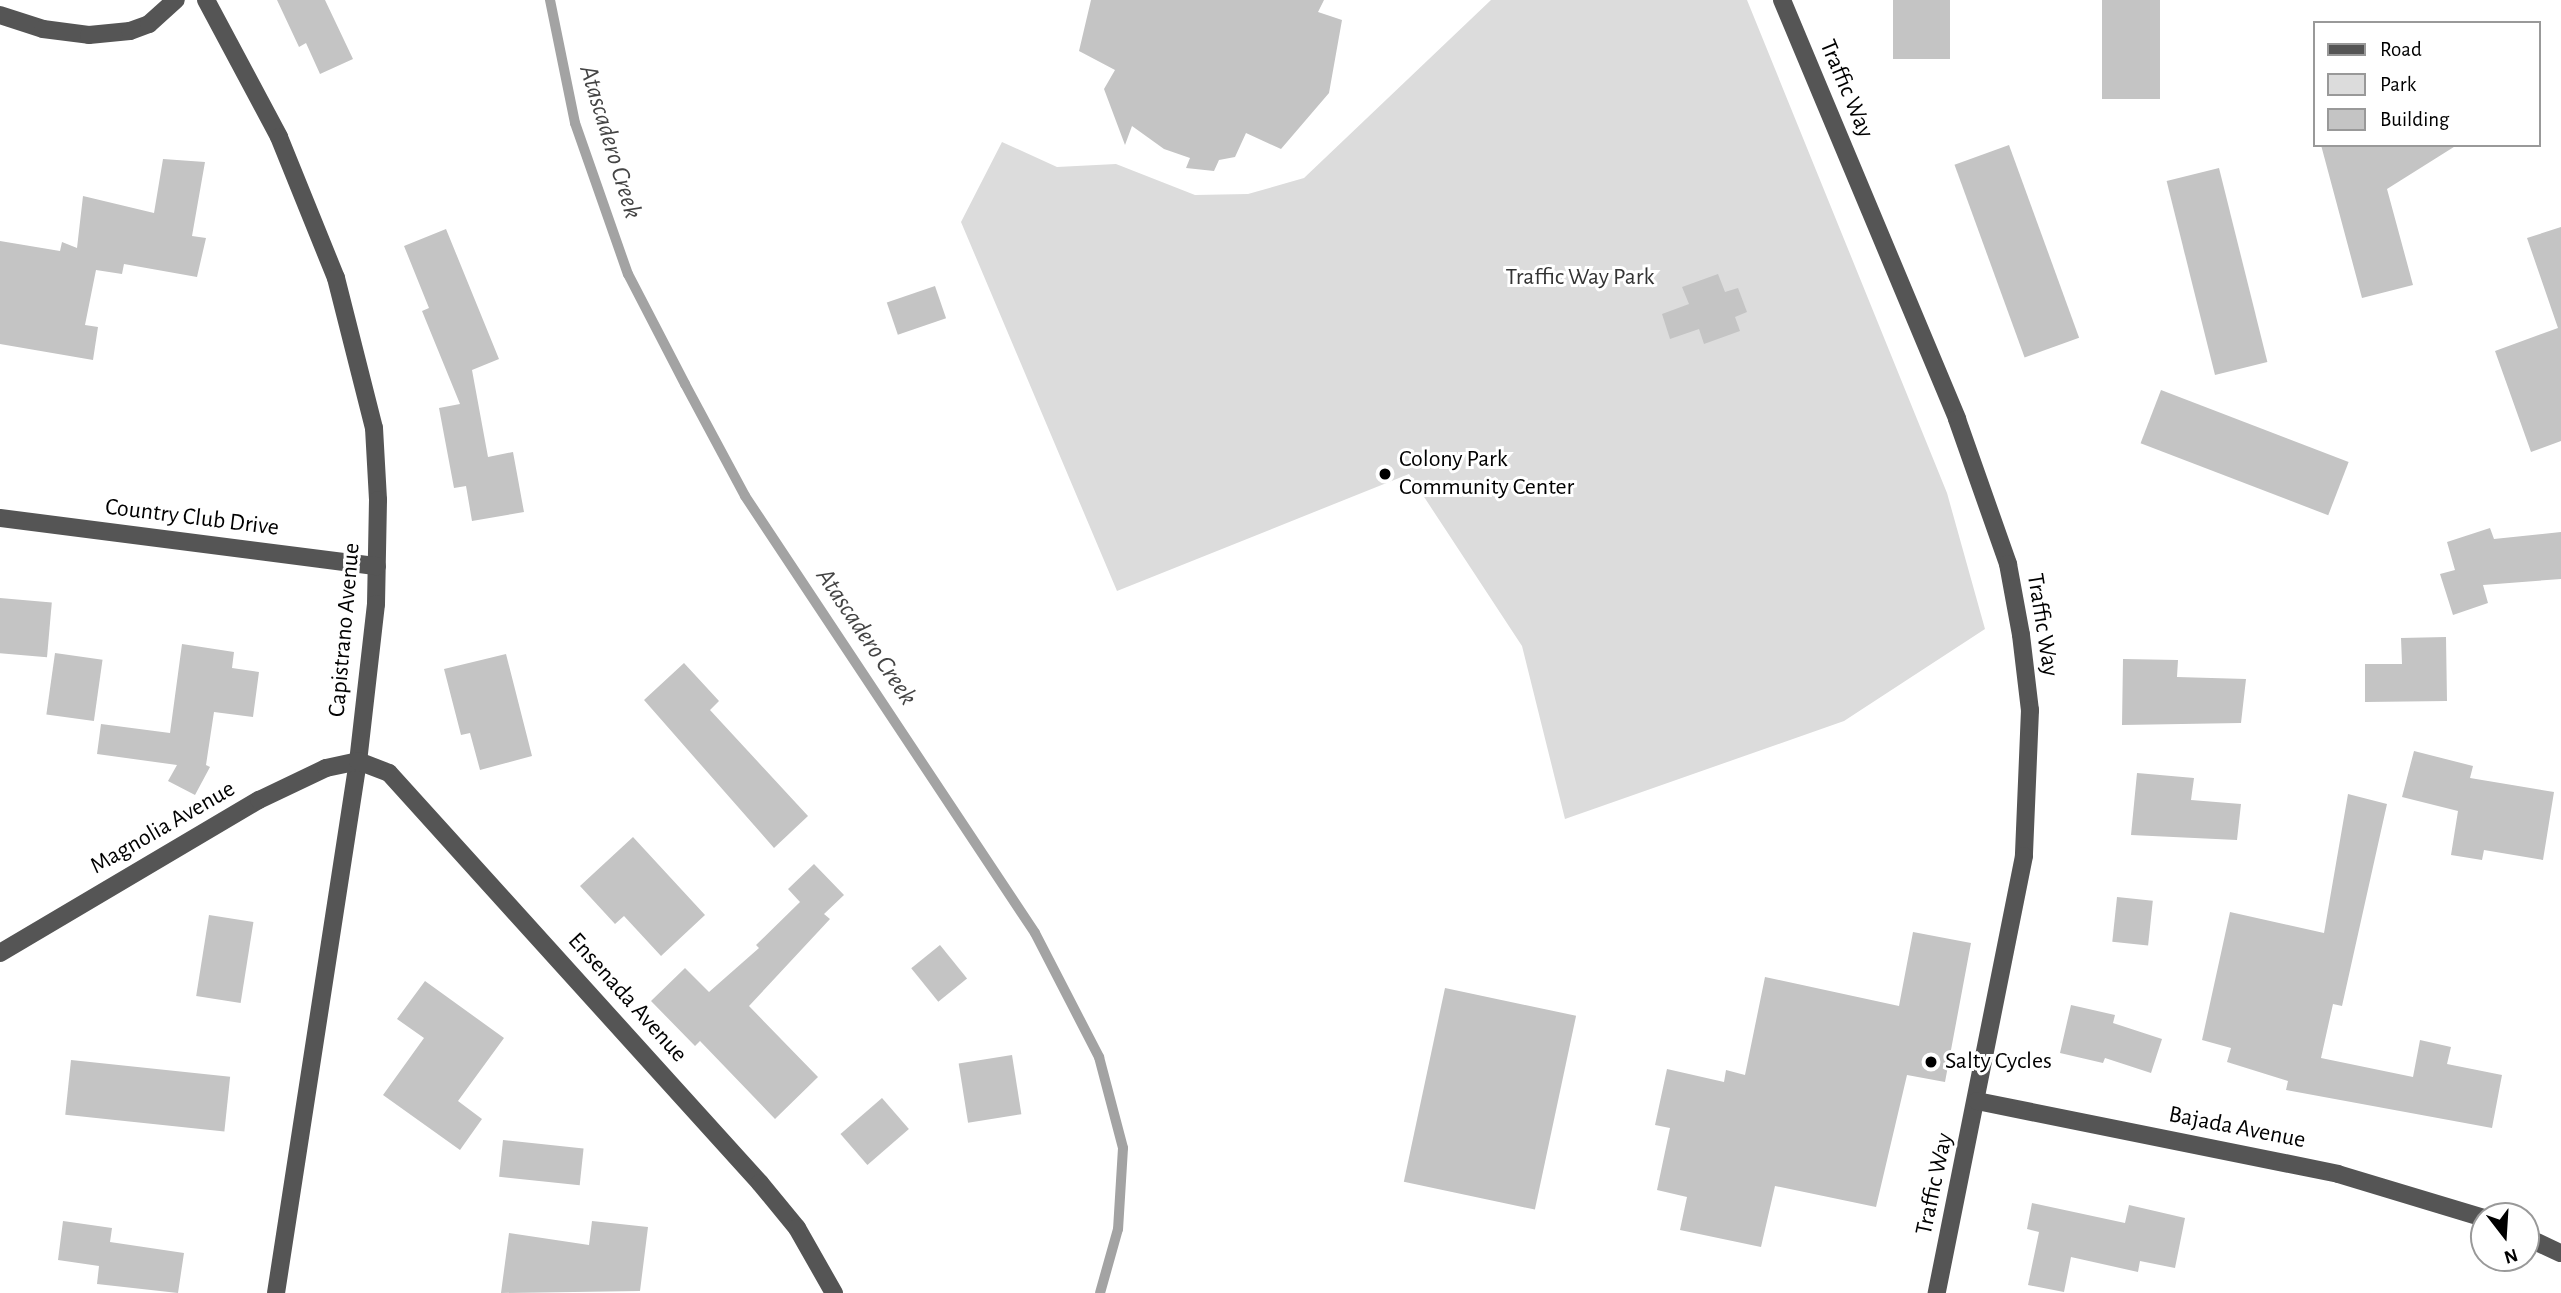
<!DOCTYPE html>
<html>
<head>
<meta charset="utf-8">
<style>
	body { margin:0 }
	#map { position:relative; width:2561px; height:1293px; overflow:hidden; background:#fff; font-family:"Alegreya Sans",sans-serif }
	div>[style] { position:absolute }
	.green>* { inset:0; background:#dcdcdc }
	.stream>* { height:10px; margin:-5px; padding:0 5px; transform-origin:5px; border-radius:5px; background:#a3a3a3 }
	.building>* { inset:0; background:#c4c4c4; transform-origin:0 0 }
	.minor>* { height:18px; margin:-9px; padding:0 9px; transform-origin:9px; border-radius:9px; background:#555 }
	.dots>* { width:19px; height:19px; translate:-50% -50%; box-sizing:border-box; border:4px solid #fff; border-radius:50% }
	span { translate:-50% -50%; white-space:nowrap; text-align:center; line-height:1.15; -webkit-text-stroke:6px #fff; paint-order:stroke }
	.street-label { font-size:24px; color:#000 }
	.park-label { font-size:24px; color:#333 }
	.poi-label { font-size:24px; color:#000 }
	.left { translate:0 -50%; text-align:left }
	.water-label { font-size:26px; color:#444; font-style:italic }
	.legend { position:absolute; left:2313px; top:21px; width:228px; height:126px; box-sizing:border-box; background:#fff; border:2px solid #999; margin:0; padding:9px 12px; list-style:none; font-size:21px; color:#000 }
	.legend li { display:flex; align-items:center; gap:14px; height:35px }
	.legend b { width:35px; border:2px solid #999 }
	.north { position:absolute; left:2470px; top:1202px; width:70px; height:70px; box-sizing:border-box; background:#fff; border:2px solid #999; border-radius:50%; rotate:163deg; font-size:19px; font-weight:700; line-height:28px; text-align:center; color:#000 }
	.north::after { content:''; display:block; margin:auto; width:24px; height:32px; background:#000; clip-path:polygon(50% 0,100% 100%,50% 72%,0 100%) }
</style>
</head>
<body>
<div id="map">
	<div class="green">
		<div style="clip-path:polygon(1491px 0,1747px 0,1947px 493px,1985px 629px,1844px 721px,1565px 819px,1522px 646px,1409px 474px,1117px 591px,961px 222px,1002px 142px,1057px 167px,1116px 164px,1195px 195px,1248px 194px,1304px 178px)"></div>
	</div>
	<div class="stream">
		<div style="left:550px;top:0;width:126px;rotate:78.5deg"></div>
		<div style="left:575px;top:123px;width:160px;rotate:70.7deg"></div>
		<div style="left:628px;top:274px;width:124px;rotate:62.6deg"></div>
		<div style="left:685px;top:384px;width:127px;rotate:61.8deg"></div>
		<div style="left:745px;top:496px;width:524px;rotate:56.43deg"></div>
		<div style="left:1035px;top:933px;width:140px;rotate:62.7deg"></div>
		<div style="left:1099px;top:1057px;width:94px;rotate:75.2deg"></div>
		<div style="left:1123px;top:1148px;width:81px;rotate:93.5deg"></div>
		<div style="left:1118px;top:1229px;width:66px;rotate:105.7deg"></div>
	</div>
	<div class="building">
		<div style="clip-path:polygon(277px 0,325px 0,353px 59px,320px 74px,306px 43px,299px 47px)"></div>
		<div style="clip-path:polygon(1091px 0,1324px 0,1318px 12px,1342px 20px,1329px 93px,1281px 149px,1246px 133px,1235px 157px,1219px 160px,1214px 171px,1186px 168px,1190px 158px,1164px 149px,1132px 126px,1125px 145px,1104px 89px,1115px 70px,1079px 51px)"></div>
		<div style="left:1893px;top:0;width:57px;height:59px"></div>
		<div style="left:2102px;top:0;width:58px;height:99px"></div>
		<div style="left:2009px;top:145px;width:205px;height:58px;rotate:70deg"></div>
		<div style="clip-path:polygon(2321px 145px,2457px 145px,2387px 189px,2413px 285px,2362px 298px)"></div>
		<div style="clip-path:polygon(163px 159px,205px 162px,192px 236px,206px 238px,197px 277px,124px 264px,122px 274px,96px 270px,85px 325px,98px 327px,93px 360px,0 344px,0 241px,60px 251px,62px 242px,77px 248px,83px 196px,154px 213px)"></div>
		<div style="left:2219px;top:168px;width:200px;height:54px;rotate:76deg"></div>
		<div style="clip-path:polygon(2561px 227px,2561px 441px,2531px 452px,2495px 351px,2558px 328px,2527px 238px)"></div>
		<div style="clip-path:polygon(446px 229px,499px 359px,472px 370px,488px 457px,513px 452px,524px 512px,472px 521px,466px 486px,454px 488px,439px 408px,460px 404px,422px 311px,429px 308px,404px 246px)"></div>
		<div style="clip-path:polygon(1718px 274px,1725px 292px,1738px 288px,1747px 312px,1735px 317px,1740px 331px,1704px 344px,1699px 329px,1670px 339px,1662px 314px,1689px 304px,1682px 287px)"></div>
		<div style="left:935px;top:286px;width:34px;height:51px;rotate:71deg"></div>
		<div style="left:2161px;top:390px;width:201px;height:57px;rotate:21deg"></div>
		<div style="clip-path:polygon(2490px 528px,2494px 539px,2561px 532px,2561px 579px,2483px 585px,2488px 603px,2453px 615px,2440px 574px,2455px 570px,2447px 542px)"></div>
		<div style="left:0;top:598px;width:52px;height:55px;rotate:5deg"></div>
		<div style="clip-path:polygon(2446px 637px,2447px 701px,2365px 702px,2365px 664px,2402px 664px,2401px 638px)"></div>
		<div style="clip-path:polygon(182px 644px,234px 652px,232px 668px,259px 672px,253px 717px,214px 712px,206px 765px,210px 767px,195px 795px,168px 781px,177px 765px,97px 754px,101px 724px,170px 733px)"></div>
		<div style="left:55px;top:653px;width:48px;height:62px;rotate:8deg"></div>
		<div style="clip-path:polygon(506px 654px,532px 756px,480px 770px,470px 733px,461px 735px,444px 669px)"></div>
		<div style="clip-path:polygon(2123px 659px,2178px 660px,2177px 677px,2246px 679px,2241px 723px,2122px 725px)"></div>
		<div style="clip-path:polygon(684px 663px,719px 701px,710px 710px,808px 816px,774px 848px,644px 700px)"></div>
		<div style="clip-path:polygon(2414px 751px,2473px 766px,2470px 778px,2554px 792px,2543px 860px,2484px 850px,2482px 860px,2451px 855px,2458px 811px,2402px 797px)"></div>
		<div style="clip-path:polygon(2137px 773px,2194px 778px,2191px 800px,2241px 804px,2237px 840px,2131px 835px)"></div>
		<div style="clip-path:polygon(2348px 794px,2387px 804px,2342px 1006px,2333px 1004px,2321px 1058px,2413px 1077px,2420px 1040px,2451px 1047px,2447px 1064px,2502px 1075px,2492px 1128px,2286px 1090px,2288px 1081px,2227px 1062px,2231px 1048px,2202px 1040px,2230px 912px,2324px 933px)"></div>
		<div style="clip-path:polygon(633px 837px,705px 915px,661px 956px,624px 916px,615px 924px,580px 886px)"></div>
		<div style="clip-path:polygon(814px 864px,844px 895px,824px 914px,830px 919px,749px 1006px,818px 1077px,775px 1119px,700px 1041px,695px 1046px,651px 1001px,685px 968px,709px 992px,759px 948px,756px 945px,800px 902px,788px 889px)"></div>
		<div style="left:2117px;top:897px;width:36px;height:45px;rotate:6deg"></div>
		<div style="left:209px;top:915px;width:45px;height:82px;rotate:9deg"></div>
		<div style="clip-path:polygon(1913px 932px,1971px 943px,1945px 1082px,1907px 1075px,1876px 1207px,1775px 1186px,1761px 1247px,1680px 1230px,1687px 1197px,1657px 1190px,1670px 1128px,1655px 1125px,1667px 1069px,1724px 1082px,1726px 1070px,1745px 1075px,1765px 977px,1899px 1006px)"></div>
		<div style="left:940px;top:945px;width:43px;height:37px;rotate:51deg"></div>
		<div style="clip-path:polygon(425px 981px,504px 1038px,458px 1101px,482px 1119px,460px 1150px,383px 1095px,424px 1038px,397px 1019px)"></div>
		<div style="left:1445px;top:988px;width:134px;height:198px;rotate:12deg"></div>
		<div style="clip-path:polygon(2071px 1005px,2115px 1015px,2113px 1023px,2162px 1039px,2151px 1073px,2105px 1058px,2103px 1063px,2060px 1053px)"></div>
		<div style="left:1012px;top:1055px;width:60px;height:54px;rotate:81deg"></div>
		<div style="left:71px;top:1060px;width:160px;height:55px;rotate:6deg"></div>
		<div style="left:882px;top:1098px;width:41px;height:55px;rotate:49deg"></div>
		<div style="left:503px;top:1140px;width:81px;height:37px;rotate:6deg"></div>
		<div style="clip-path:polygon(2032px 1203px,2125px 1223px,2129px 1205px,2185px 1218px,2175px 1268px,2140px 1261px,2138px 1272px,2071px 1257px,2064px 1292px,2028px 1285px,2039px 1232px,2027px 1229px)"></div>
		<div style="clip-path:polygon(63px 1221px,112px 1228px,110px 1242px,184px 1253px,178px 1293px,97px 1284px,99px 1266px,58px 1260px)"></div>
		<div style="clip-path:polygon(592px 1221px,648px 1227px,640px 1291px,501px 1293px,509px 1233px,589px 1245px)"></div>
	</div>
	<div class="minor">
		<div style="left:206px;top:0;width:155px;rotate:61.9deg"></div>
		<div style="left:279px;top:137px;width:152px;rotate:68deg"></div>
		<div style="left:336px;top:278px;width:155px;rotate:75.8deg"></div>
		<div style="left:374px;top:428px;width:72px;rotate:86.8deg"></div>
		<div style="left:378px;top:500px;width:104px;rotate:91.1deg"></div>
		<div style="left:376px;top:604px;width:158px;rotate:96.5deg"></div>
		<div style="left:358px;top:761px;width:538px;rotate:98.76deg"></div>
		<div style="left:1782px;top:0;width:454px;rotate:67.3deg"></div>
		<div style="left:1957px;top:419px;width:154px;rotate:70.6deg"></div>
		<div style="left:2008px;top:564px;width:72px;rotate:79.6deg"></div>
		<div style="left:2021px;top:635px;width:76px;rotate:83.2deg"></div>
		<div style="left:2030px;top:710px;width:146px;rotate:92.4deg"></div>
		<div style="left:2024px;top:856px;width:446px;rotate:101.3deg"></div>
		<div style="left:0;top:15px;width:45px;rotate:18deg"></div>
		<div style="left:43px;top:29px;width:46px;rotate:7.4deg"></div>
		<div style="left:89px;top:35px;width:41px;rotate:-5.6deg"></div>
		<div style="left:130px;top:31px;width:20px;rotate:-20deg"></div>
		<div style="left:149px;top:24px;width:36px;rotate:-42deg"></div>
		<div style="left:0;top:518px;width:380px;rotate:7.3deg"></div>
		<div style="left:0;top:953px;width:301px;rotate:-30.6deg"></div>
		<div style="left:259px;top:800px;width:74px;rotate:-25.5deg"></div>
		<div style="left:326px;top:768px;width:33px;rotate:-12deg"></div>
		<div style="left:358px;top:761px;width:33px;rotate:21deg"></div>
		<div style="left:389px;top:773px;width:553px;rotate:47.86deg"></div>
		<div style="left:760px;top:1183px;width:58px;rotate:50.6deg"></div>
		<div style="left:797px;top:1228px;width:75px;rotate:60.4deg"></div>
		<div style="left:1977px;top:1101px;width:368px;rotate:11.4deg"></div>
		<div style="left:2338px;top:1174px;width:152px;rotate:16.8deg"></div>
		<div style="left:2526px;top:1237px;width:38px;rotate:25deg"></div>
	</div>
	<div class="dots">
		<div style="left:1385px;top:474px;background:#000"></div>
		<div style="left:1931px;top:1062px;background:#000"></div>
	</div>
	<div class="street-label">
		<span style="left:1846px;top:89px;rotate:67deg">Traffic Way</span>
		<span style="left:192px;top:518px;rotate:7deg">Country Club Drive</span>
		<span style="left:2042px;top:625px;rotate:81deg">Traffic Way</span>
		<span style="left:345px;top:630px;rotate:-85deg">Capistrano Avenue</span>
		<span style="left:163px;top:828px;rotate:-30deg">Magnolia Avenue</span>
		<span style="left:627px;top:998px;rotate:48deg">Ensenada Avenue</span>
		<span style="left:2237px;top:1128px;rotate:11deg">Bajada Avenue</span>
		<span style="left:1935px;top:1184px;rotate:-78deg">Traffic Way</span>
	</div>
	<div class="park-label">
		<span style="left:1580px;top:278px">Traffic Way Park</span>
	</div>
	<div class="poi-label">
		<span class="left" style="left:1399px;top:474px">Colony Park<br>Community Center</span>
		<span class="left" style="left:1945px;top:1062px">Salty Cycles</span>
	</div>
	<div class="water-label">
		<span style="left:610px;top:142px;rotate:73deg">Atascadero Creek</span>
		<span style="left:866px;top:637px;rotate:56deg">Atascadero Creek</span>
	</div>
	<ul class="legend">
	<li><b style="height:9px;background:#555"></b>Road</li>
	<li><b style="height:19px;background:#dcdcdc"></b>Park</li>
	<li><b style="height:19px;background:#c4c4c4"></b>Building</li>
	</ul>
	<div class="north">N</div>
</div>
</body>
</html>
